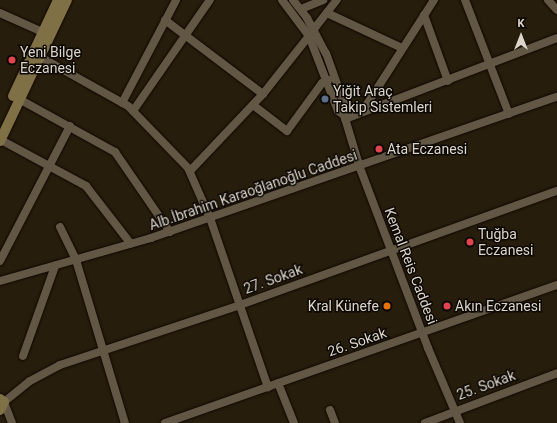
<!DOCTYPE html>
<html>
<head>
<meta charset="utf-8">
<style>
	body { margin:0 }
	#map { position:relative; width:557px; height:423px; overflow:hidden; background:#271d0c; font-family:Roboto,sans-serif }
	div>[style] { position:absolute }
	.roads { filter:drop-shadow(0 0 1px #0f0700) drop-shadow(0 0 1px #0f0700) }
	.street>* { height:8px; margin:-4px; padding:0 4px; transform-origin:4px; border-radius:4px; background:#625745 }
	.secondary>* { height:10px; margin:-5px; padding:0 5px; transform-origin:5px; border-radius:5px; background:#807046 }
	.dots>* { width:11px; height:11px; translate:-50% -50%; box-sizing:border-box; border:2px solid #0c0803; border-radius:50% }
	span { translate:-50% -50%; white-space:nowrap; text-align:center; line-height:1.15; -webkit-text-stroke:3px #0c0803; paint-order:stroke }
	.poi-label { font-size:14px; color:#dcd5cb }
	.left { translate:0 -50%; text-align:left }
	.right { translate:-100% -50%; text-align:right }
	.street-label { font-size:14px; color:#dcd5cb }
	.north { position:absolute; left:501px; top:16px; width:40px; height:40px; -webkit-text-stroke:3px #0c0803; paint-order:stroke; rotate:0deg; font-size:11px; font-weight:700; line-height:16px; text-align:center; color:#dcd5cb }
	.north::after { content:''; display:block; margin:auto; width:14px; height:18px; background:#dcd5cb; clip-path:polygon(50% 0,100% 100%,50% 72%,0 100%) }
</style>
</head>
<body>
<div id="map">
	<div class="roads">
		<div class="street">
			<div style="left:282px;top:0;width:45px;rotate:53.1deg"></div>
			<div style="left:309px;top:36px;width:80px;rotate:68.9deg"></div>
			<div style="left:338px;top:111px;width:7px;rotate:34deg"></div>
			<div style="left:293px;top:0;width:23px;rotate:52deg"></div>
			<div style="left:307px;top:18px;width:40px;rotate:62deg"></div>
			<div style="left:326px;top:53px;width:59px;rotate:70.3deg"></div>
			<div style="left:346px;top:109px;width:6px;rotate:108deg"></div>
			<div style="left:344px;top:115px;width:55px;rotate:73.2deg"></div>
			<div style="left:360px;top:168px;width:192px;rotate:69.3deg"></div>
			<div style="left:428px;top:348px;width:82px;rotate:66.9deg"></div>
			<div style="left:465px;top:0;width:122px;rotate:68.9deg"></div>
			<div style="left:548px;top:0;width:13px;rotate:48deg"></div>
			<div style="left:301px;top:9px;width:24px;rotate:-22deg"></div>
			<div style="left:0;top:13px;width:51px;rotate:24.1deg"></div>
			<div style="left:327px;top:13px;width:83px;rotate:25deg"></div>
			<div style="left:424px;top:15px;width:70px;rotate:70deg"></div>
			<div style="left:165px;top:20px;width:123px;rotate:37.1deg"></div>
			<div style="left:263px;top:94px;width:74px;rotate:-51.6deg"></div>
			<div style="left:314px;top:29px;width:37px;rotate:-52deg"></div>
			<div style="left:35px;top:54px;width:107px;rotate:29.2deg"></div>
			<div style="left:128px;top:106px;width:86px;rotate:45.9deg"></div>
			<div style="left:188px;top:168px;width:55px;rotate:66.3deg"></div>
			<div style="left:19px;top:99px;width:110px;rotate:28.9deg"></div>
			<div style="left:115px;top:152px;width:97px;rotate:55.5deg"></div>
			<div style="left:122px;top:103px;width:116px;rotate:-62.3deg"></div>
			<div style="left:253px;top:105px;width:43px;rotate:37.4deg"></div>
			<div style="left:287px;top:131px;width:59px;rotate:-53.9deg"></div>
			<div style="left:322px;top:83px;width:7px;rotate:-27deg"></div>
			<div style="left:133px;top:111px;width:135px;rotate:-55.3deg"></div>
			<div style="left:362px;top:112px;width:133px;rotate:-57.3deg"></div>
			<div style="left:345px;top:119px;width:227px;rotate:-20.9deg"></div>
			<div style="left:1px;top:140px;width:97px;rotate:28.4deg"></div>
			<div style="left:86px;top:186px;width:73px;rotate:52.2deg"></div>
			<div style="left:190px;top:171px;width:106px;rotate:-46.5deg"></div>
			<div style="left:210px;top:218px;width:179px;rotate:71.1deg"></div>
			<div style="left:60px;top:227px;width:37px;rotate:64deg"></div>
			<div style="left:76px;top:260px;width:170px;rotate:73.3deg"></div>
			<div style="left:0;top:261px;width:152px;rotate:-62.6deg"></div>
			<div style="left:0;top:281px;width:157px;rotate:-15.9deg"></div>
			<div style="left:151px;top:238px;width:430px;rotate:-19.2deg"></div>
			<div style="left:23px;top:356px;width:96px;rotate:-70.4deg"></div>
			<div style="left:278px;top:383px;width:43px;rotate:68.2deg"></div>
			<div style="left:330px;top:410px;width:14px;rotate:69deg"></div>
			<div style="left:12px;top:423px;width:22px;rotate:-111deg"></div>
			<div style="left:4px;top:402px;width:33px;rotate:-39deg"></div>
			<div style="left:30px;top:381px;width:34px;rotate:-28deg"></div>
			<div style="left:60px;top:365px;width:190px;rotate:-18.4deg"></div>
			<div style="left:240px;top:305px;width:337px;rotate:-19.8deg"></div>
			<div style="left:165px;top:423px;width:416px;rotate:-19.4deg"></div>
			<div style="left:425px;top:423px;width:141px;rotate:-20.7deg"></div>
		</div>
		<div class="secondary">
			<div style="left:13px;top:96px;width:106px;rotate:-64.9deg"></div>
			<div style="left:0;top:141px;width:156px;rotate:-64.6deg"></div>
			<div style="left:0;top:399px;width:5px;rotate:37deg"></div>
			<div style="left:4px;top:402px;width:9px;rotate:117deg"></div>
		</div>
	</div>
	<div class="dots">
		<div style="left:12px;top:60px;background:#e0444e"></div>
		<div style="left:325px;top:99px;background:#5c6f8a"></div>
		<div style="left:379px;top:149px;background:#e0444e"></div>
		<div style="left:470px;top:242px;background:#e0444e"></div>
		<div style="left:387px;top:306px;background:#e8710a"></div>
		<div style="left:447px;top:306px;background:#e0444e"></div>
	</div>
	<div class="poi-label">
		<span class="left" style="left:20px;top:60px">Yeni Bilge<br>Eczanesi</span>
		<span class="left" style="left:333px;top:99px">Yiğit Araç<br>Takip Sistemleri</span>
		<span class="left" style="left:387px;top:149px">Ata Eczanesi</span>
		<span class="left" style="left:478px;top:242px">Tuğba<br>Eczanesi</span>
		<span class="right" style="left:379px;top:306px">Kral Künefe</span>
		<span class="left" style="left:455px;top:306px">Akın Eczanesi</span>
	</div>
	<div class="street-label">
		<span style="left:253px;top:190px;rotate:-19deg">Alb.İbrahim Karaoğlanoğlu Caddesi</span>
		<span style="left:411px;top:266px;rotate:69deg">Kemal Reis Caddesi</span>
		<span style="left:273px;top:279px;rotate:-20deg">27. Sokak</span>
		<span style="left:357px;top:342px;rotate:-19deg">26. Sokak</span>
		<span style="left:486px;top:385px;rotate:-20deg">25. Sokak</span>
	</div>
	<div class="north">K</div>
</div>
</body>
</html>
